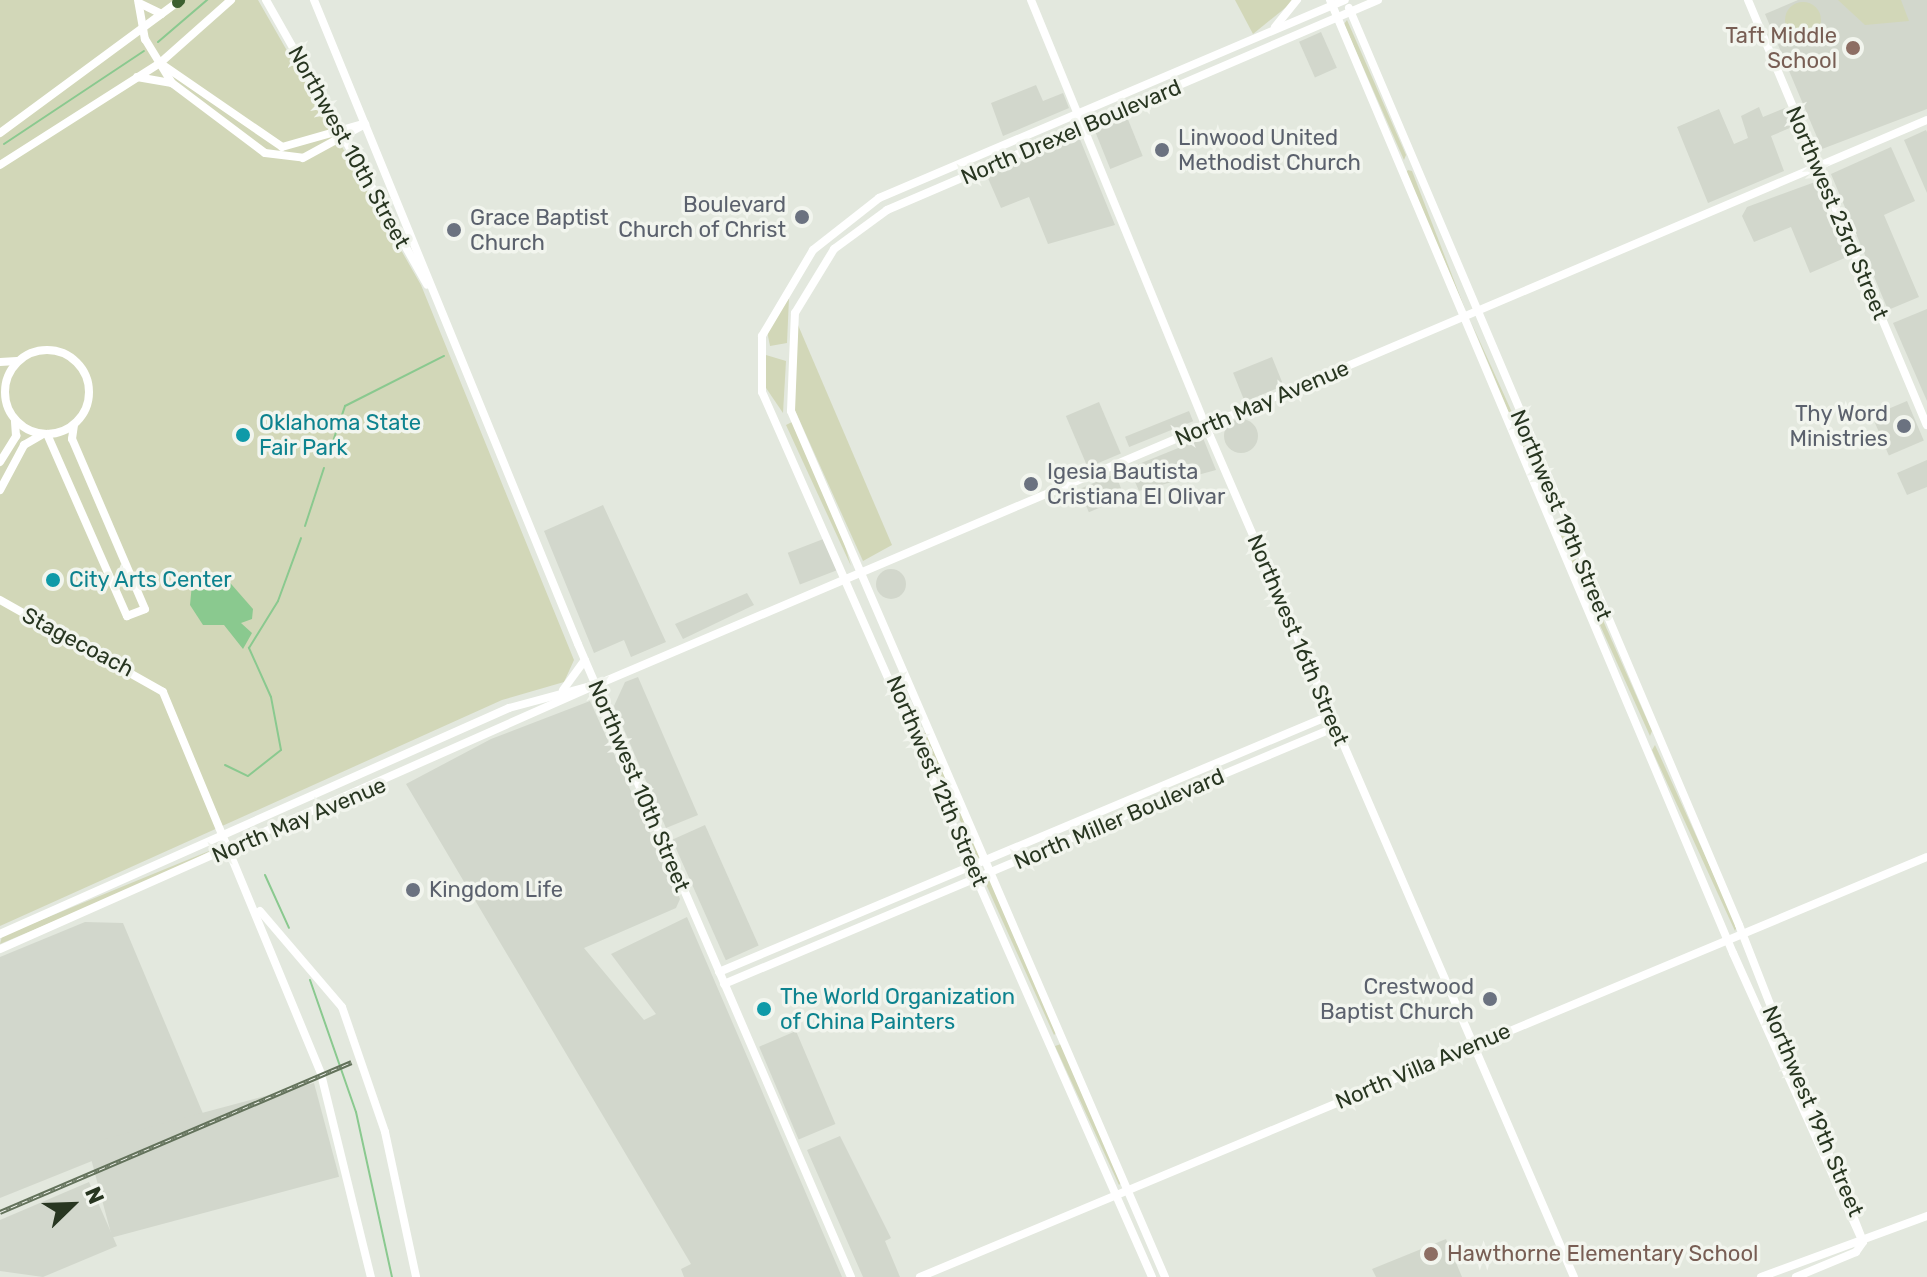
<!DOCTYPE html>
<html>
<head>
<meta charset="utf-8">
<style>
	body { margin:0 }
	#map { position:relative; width:1927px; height:1277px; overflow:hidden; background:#e3e8de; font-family:Rubik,sans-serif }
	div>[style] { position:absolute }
	.built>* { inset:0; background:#d2d7cc; transform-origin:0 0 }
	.round { border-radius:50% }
	.green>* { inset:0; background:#d2d7b8 }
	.water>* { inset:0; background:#8ac98f }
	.stream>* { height:2px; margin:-1px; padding:0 1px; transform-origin:1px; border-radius:1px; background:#8ac98f }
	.secondary>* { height:8px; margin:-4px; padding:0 4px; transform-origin:4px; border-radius:4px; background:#fff }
	.secondary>.ring { margin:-4px; padding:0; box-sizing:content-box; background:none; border:8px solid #fff; border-radius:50% }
	.highway>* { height:11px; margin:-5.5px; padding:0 5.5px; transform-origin:5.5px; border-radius:5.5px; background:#3d5f30 }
	.rail>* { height:5px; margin-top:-2.5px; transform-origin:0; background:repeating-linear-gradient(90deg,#f2f5ee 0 6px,#63725b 0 12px); box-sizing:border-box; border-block:2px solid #63725b }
	.dots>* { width:22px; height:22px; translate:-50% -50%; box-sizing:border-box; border:4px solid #f2f5ee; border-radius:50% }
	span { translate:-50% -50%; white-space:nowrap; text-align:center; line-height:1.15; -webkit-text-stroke:7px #f2f5ee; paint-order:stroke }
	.education-label { font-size:22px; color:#785e54 }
	.right { translate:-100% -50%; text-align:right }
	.left { translate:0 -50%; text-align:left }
	.street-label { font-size:22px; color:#283621 }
	.worship-label { font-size:22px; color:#5b616d }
	.culture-label { font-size:22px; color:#0d838f }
	.north { position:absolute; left:32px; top:1165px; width:80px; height:80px; -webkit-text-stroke:6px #f2f5ee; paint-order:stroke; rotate:67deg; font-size:22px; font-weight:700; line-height:32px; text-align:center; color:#283621 }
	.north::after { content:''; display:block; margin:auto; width:28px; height:36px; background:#283621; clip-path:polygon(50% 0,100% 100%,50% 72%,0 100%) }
</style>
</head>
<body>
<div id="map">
	<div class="built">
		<div style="clip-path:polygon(1798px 0,1927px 0,1927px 109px,1822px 149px,1765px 14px)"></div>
		<div style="left:1321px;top:32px;width:39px;height:24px;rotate:66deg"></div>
		<div style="clip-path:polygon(1036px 85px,1043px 101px,1063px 93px,1069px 108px,1003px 136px,991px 103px)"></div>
		<div style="clip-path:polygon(1759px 107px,1763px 117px,1785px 108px,1792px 127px,1771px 136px,1784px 171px,1708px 203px,1677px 127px,1719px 109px,1734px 144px,1748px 138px,1741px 116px)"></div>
		<div style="left:1127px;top:117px;width:42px;height:35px;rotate:68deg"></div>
		<div style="clip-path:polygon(1926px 130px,1927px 132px,1927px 193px,1904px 140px)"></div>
		<div style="clip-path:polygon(1079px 137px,1115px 225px,1048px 244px,1029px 197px,1001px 208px,987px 176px)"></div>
		<div style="clip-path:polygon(1891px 147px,1915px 201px,1884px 215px,1919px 297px,1888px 310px,1831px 174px)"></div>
		<div style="clip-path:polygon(1815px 182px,1847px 257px,1810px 273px,1791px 227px,1754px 242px,1742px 216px,1747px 207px)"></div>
		<div style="clip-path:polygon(1927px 309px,1927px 401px,1893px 323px)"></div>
		<div style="left:1272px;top:357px;width:31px;height:42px;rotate:68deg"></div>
		<div style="left:1907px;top:401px;width:43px;height:38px;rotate:67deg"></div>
		<div style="left:1099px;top:402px;width:56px;height:36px;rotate:67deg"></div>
		<div style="left:1189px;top:411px;width:11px;height:69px;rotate:68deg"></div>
		<div class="round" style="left:1224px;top:419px;width:34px;height:34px"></div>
		<div style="clip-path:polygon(1203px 438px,1216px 470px,1139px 491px,1129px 468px)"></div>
		<div style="clip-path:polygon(1927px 460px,1927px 487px,1907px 495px,1897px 473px)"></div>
		<div style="left:1115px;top:474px;width:25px;height:39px;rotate:67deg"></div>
		<div style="clip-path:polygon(603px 505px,666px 642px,631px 657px,624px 640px,594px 653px,544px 531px)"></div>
		<div style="left:826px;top:538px;width:34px;height:41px;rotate:69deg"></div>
		<div class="round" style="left:876px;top:569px;width:30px;height:30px"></div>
		<div style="clip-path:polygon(747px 593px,754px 605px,683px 639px,675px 624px)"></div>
		<div style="clip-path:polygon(638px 677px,698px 815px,666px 828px,614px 706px,625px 682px)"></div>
		<div style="clip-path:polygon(590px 701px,680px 899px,676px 908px,584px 948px,644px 1020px,656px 1014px,611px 954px,687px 917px,842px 1277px,684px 1277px,681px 1269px,691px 1264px,406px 784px,491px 739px)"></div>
		<div style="left:705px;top:825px;width:132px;height:36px;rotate:66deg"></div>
		<div style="clip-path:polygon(85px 922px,123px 923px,204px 1116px,0 1198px,0 957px)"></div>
		<div style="left:796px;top:1031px;width:101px;height:40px;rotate:67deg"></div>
		<div style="left:314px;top:1083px;width:97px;height:235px;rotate:75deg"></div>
		<div style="clip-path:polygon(840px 1136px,891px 1238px,885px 1241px,900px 1277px,863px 1277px,807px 1150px)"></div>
		<div style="clip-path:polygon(89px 1182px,117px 1246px,43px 1277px,0 1271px,0 1220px)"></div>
		<div style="clip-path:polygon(1446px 1239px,1462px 1277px,1376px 1277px,1372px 1269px)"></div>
	</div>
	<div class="green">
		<div style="clip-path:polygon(0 0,258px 0,421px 285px,574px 660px,564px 682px,502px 700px,0 926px)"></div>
		<div style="clip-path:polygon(1235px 0,1295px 0,1253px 34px)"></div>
		<div style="clip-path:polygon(1838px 0,1901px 0,1909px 21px,1865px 25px)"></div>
		<div class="round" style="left:1785px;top:2px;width:36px;height:36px"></div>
		<div style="clip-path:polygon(1347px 20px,1406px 155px,1404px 160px,1344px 24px)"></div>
		<div style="clip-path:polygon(1408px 170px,1412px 171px,1465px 309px,1406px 172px)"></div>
		<div style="clip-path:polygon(789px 298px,787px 343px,770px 346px,767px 331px)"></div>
		<div style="clip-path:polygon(1471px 322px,1554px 505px,1553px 510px,1549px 509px)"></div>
		<div style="clip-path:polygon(798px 325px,892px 545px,863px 561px,794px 408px)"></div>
		<div style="clip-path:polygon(766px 355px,786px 361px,783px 413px,764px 385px)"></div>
		<div style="clip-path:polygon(792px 422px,842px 535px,851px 566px,786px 425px)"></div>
		<div style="clip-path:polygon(1558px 519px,1652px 731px,1650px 736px,1554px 523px)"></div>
		<div style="clip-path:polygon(926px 733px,979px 856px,978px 860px,921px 734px)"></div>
		<div style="clip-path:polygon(1655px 745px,1737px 926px,1735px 931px,1652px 750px)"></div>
		<div style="clip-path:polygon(214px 849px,160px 877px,0 944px,2px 936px)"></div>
		<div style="clip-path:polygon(990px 880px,1056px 1033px,1054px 1035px,985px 882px)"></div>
		<div style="clip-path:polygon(1061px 1044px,1121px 1183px,1119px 1185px,1055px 1046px)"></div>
	</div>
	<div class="water">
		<div style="clip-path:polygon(225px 577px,253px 609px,252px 619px,241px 623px,252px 633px,243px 649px,224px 625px,203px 625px,190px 605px,192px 584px)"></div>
	</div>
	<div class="stream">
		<div style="left:158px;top:42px;width:65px;rotate:-40.6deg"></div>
		<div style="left:4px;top:144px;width:168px;rotate:-33.6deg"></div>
		<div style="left:328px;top:456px;width:53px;rotate:-71.2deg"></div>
		<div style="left:345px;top:406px;width:111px;rotate:-26.8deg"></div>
		<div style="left:305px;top:526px;width:61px;rotate:-71.9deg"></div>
		<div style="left:225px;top:765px;width:25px;rotate:26deg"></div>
		<div style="left:248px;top:776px;width:42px;rotate:-38.2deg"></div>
		<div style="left:281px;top:750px;width:54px;rotate:-100.7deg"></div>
		<div style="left:271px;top:697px;width:54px;rotate:-114.2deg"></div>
		<div style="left:249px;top:648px;width:55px;rotate:-58.3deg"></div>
		<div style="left:278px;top:601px;width:67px;rotate:-69.9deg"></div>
		<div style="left:265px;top:875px;width:58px;rotate:65.6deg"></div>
		<div style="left:310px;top:980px;width:140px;rotate:70.8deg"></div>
		<div style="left:356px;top:1112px;width:169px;rotate:77.7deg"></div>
	</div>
	<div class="secondary">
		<div style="left:138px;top:0;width:40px;rotate:80deg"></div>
		<div style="left:145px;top:39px;width:52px;rotate:58.5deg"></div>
		<div style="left:172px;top:83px;width:116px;rotate:37deg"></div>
		<div style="left:265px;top:153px;width:38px;rotate:7deg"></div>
		<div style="left:303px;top:158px;width:71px;rotate:-28.7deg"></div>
		<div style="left:266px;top:0;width:327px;rotate:60.5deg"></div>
		<div style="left:314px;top:0;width:696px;rotate:67.71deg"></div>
		<div style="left:578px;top:644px;width:689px;rotate:66.67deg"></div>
		<div style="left:1031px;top:0;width:471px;rotate:67.7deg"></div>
		<div style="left:1210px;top:436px;width:916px;rotate:66.6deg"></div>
		<div style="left:1330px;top:0;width:1035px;rotate:67.08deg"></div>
		<div style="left:1733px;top:953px;width:317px;rotate:65.8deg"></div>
		<div style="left:1748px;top:0;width:461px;rotate:67.2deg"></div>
		<div style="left:139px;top:3px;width:25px;rotate:26deg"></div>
		<div style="left:1349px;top:8px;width:996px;rotate:66.96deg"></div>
		<div style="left:1739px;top:925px;width:340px;rotate:68.6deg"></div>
		<div style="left:1275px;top:27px;width:35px;rotate:-51deg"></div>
		<div style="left:160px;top:63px;width:148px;rotate:34.5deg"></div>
		<div style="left:282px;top:147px;width:81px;rotate:-15.8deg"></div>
		<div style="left:137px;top:77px;width:34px;rotate:10deg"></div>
		<div style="left:0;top:133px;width:222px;rotate:-36.4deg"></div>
		<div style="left:0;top:165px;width:190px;rotate:-32.5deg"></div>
		<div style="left:160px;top:63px;width:95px;rotate:-41.6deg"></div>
		<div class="ring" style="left:5px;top:350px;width:76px;height:76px"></div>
		<div style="left:0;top:362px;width:17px;rotate:-3deg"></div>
		<div style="left:47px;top:434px;width:199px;rotate:66.3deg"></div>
		<div style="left:127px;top:616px;width:19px;rotate:-21deg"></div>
		<div style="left:145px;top:609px;width:185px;rotate:-113.2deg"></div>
		<div style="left:72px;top:439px;width:14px;rotate:-82deg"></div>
		<div style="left:0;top:462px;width:31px;rotate:-58deg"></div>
		<div style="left:16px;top:436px;width:15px;rotate:-94deg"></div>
		<div style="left:0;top:490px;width:51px;rotate:-61.9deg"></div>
		<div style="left:24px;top:445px;width:20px;rotate:-30deg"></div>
		<div style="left:0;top:600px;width:187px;rotate:29.4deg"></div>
		<div style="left:163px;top:692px;width:413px;rotate:67.5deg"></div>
		<div style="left:321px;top:1074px;width:209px;rotate:76.2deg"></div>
		<div style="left:563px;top:690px;width:37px;rotate:-54deg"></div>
		<div style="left:260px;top:911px;width:126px;rotate:49.5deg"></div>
		<div style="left:342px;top:1007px;width:132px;rotate:71deg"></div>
		<div style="left:385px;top:1132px;width:148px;rotate:77.9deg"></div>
		<div style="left:0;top:934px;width:557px;rotate:-23.94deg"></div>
		<div style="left:509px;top:708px;width:89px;rotate:-15deg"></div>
		<div style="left:0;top:949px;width:652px;rotate:-23.89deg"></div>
		<div style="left:596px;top:685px;width:1446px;rotate:-23deg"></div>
		<div style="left:719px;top:972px;width:664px;rotate:-22.78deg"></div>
		<div style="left:724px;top:984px;width:664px;rotate:-22.78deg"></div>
		<div style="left:920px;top:1277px;width:1091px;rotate:-22.64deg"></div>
		<div style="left:1152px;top:1277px;width:967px;rotate:-113.78deg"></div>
		<div style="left:762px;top:392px;width:56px;rotate:-90deg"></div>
		<div style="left:762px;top:336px;width:100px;rotate:-59.3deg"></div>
		<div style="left:813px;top:250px;width:84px;rotate:-38.2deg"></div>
		<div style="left:879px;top:198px;width:506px;rotate:-23.02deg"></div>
		<div style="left:1165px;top:1277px;width:943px;rotate:-113.36deg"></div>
		<div style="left:791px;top:411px;width:98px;rotate:-87.7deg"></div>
		<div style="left:795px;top:313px;width:75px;rotate:-58.6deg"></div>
		<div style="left:834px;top:249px;width:66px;rotate:-36.3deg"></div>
		<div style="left:887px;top:210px;width:534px;rotate:-23.16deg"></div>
		<div style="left:1761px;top:1277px;width:177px;rotate:-20.2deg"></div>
		<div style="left:1796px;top:1277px;width:65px;rotate:-22.6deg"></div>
		<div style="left:1856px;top:1252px;width:12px;rotate:-55deg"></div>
	</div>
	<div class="highway">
		<div style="left:177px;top:2px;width:3px;rotate:-45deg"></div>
	</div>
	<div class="rail">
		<div style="left:0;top:1212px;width:382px;rotate:-23.1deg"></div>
	</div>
	<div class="dots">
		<div style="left:1853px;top:48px;background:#8d6e63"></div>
		<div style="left:1162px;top:150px;background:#6b7280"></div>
		<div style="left:802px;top:217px;background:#6b7280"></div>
		<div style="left:454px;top:230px;background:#6b7280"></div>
		<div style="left:1904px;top:426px;background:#6b7280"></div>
		<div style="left:243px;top:435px;background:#0f9aa8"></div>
		<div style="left:1031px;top:484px;background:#6b7280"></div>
		<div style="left:53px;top:580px;background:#0f9aa8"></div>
		<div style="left:413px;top:890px;background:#6b7280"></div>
		<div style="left:1490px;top:999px;background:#6b7280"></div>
		<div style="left:764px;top:1009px;background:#0f9aa8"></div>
		<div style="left:1431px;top:1254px;background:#8d6e63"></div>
	</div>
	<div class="education-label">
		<span class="right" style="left:1837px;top:48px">Taft Middle<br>School</span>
		<span class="left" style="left:1447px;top:1254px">Hawthorne Elementary School</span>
	</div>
	<div class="street-label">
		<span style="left:1071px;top:132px;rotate:-23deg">North Drexel Boulevard</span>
		<span style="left:349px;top:147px;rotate:61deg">Northwest 10th Street</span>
		<span style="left:1837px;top:213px;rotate:67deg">Northwest 23rd Street</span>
		<span style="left:1262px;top:403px;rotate:-23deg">North May Avenue</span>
		<span style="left:1561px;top:515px;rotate:67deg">Northwest 19th Street</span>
		<span style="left:1298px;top:640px;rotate:67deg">Northwest 16th Street</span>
		<span style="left:78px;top:642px;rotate:28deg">Stagecoach</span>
		<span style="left:937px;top:781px;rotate:67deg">Northwest 12th Street</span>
		<span style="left:639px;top:786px;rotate:67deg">Northwest 10th Street</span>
		<span style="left:1119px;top:819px;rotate:-23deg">North Miller Boulevard</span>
		<span style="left:299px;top:820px;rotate:-23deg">North May Avenue</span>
		<span style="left:1423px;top:1066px;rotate:-23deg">North Villa Avenue</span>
		<span style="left:1813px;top:1111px;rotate:67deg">Northwest 19th Street</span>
	</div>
	<div class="worship-label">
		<span class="left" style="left:1178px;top:150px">Linwood United<br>Methodist Church</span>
		<span class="right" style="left:786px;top:217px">Boulevard<br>Church of Christ</span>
		<span class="left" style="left:470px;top:230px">Grace Baptist<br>Church</span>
		<span class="right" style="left:1888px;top:426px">Thy Word<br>Ministries</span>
		<span class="left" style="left:1047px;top:484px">Igesia Bautista<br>Cristiana El Olivar</span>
		<span class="left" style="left:429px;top:890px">Kingdom Life</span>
		<span class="right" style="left:1474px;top:999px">Crestwood<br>Baptist Church</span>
	</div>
	<div class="culture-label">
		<span class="left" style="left:259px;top:435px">Oklahoma State<br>Fair Park</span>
		<span class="left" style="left:69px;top:580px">City Arts Center</span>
		<span class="left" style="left:780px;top:1009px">The World Organization<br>of China Painters</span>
	</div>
	<div class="north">N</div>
</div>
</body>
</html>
